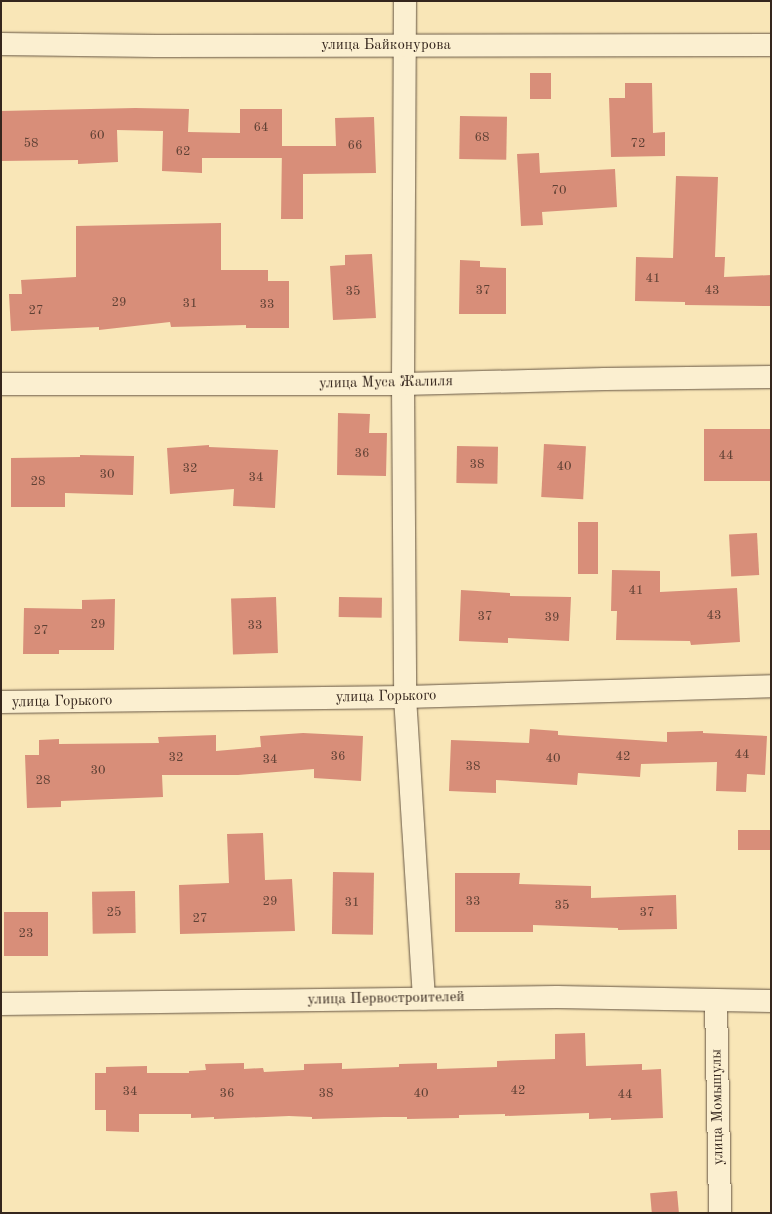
<!DOCTYPE html>
<html>
<head>
<meta charset="utf-8">
<style>
	body { margin:0 }
	#map { position:relative; width:772px; height:1214px; overflow:hidden; background:#f9e6b7; font-family:"Old Standard TT",serif }
	div>[style] { position:absolute }
	.building>* { inset:0; background:#d88e79; transform-origin:0 0 }
	.roads { filter:drop-shadow(0 0 1px #665644) drop-shadow(0 0 1px #665644) }
	.minor>* { height:22px; margin:-11px; padding:0 11px; transform-origin:11px; border-radius:11px; background:#fbefd0 }
	span { translate:-50% -50%; white-space:nowrap; text-align:center; line-height:1.15; -webkit-text-stroke:3.5px #fbefd0; paint-order:stroke }
	.number-label { font-size:13px; color:#5e4034 }
	.number-label span { -webkit-text-stroke-width:0 }
	.street-label { font-size:15px; color:#35261d }
	.frame { position:absolute; inset:0; border:2px solid #35261d; pointer-events:none }
</style>
</head>
<body>
<div id="map">
	<div class="building">
		<div style="left:530px;top:73px;width:21px;height:26px"></div>
		<div style="clip-path:polygon(625px 83px,652px 83px,653px 133px,665px 132px,665px 156px,611px 157px,609px 98px,625px 98px)"></div>
		<div style="clip-path:polygon(135px 108px,189px 109px,188px 132px,240px 133px,240px 109px,282px 109px,282px 158px,202px 158px,202px 173px,162px 171px,163px 131px,117px 130px,118px 162px,78px 164px,78px 160px,1px 161px,1px 111px)"></div>
		<div style="left:460px;top:116px;width:47px;height:43px;rotate:1deg"></div>
		<div style="clip-path:polygon(374px 117px,376px 173px,303px 174px,303px 219px,281px 219px,282px 146px,336px 146px,335px 118px)"></div>
		<div style="clip-path:polygon(539px 153px,540px 173px,615px 169px,617px 207px,542px 212px,543px 225px,521px 226px,517px 154px)"></div>
		<div style="clip-path:polygon(676px 176px,718px 177px,715px 257px,725px 257px,724px 277px,771px 275px,771px 306px,685px 305px,685px 302px,635px 301px,636px 257px,673px 258px)"></div>
		<div style="clip-path:polygon(221px 223px,221px 270px,268px 270px,268px 281px,289px 281px,289px 328px,246px 328px,246px 325px,171px 327px,170px 322px,99px 330px,99px 327px,11px 331px,9px 294px,22px 294px,21px 280px,76px 277px,76px 226px)"></div>
		<div style="clip-path:polygon(372px 254px,376px 318px,333px 320px,330px 266px,345px 265px,345px 255px)"></div>
		<div style="clip-path:polygon(460px 260px,480px 261px,480px 267px,506px 268px,506px 314px,459px 314px)"></div>
		<div style="clip-path:polygon(338px 413px,370px 414px,369px 433px,387px 433px,386px 476px,337px 475px)"></div>
		<div style="left:771px;top:429px;width:52px;height:67px;rotate:90deg"></div>
		<div style="left:544px;top:444px;width:42px;height:53px;rotate:3deg"></div>
		<div style="clip-path:polygon(209px 445px,209px 447px,278px 450px,275px 508px,233px 506px,234px 489px,170px 494px,167px 448px)"></div>
		<div style="left:457px;top:446px;width:41px;height:37px;rotate:1deg"></div>
		<div style="clip-path:polygon(80px 455px,134px 456px,133px 495px,65px 493px,65px 507px,11px 507px,11px 458px,80px 457px)"></div>
		<div style="left:578px;top:522px;width:20px;height:52px"></div>
		<div style="left:757px;top:533px;width:42px;height:28px;rotate:87deg"></div>
		<div style="clip-path:polygon(612px 570px,660px 571px,660px 592px,737px 588px,740px 642px,691px 645px,690px 641px,616px 640px,617px 611px,611px 611px)"></div>
		<div style="clip-path:polygon(461px 590px,510px 593px,510px 596px,571px 597px,569px 641px,508px 638px,508px 643px,459px 641px)"></div>
		<div style="left:276px;top:597px;width:56px;height:45px;rotate:88deg"></div>
		<div style="left:339px;top:597px;width:43px;height:20px;rotate:1deg"></div>
		<div style="clip-path:polygon(115px 599px,114px 650px,59px 650px,59px 654px,23px 654px,24px 608px,82px 609px,82px 600px)"></div>
		<div style="clip-path:polygon(530px 729px,558px 731px,558px 735px,667px 742px,667px 732px,703px 731px,703px 733px,767px 736px,765px 775px,747px 774px,746px 792px,716px 791px,717px 762px,641px 764px,640px 777px,578px 773px,577px 785px,496px 780px,496px 793px,449px 791px,451px 740px,529px 743px)"></div>
		<div style="clip-path:polygon(303px 733px,363px 736px,361px 781px,314px 778px,314px 769px,238px 775px,162px 775px,163px 797px,61px 801px,61px 807px,27px 808px,25px 755px,39px 755px,39px 740px,59px 739px,59px 744px,159px 743px,158px 737px,216px 735px,216px 751px,261px 747px,260px 736px)"></div>
		<div style="left:771px;top:830px;width:20px;height:33px;rotate:90deg"></div>
		<div style="clip-path:polygon(263px 833px,265px 880px,292px 879px,295px 931px,180px 934px,179px 885px,229px 883px,227px 834px)"></div>
		<div style="left:333px;top:872px;width:41px;height:62px;rotate:1deg"></div>
		<div style="clip-path:polygon(455px 873px,520px 873px,519px 884px,591px 886px,591px 898px,676px 895px,677px 929px,618px 930px,618px 928px,533px 925px,533px 932px,455px 932px)"></div>
		<div style="left:135px;top:891px;width:42px;height:43px;rotate:89deg"></div>
		<div style="left:4px;top:912px;width:44px;height:44px"></div>
		<div style="clip-path:polygon(585px 1033px,586px 1066px,642px 1064px,642px 1070px,661px 1069px,663px 1118px,611px 1120px,611px 1118px,589px 1119px,589px 1113px,505px 1116px,505px 1114px,459px 1115px,459px 1118px,407px 1119px,407px 1117px,384px 1117px,312px 1119px,312px 1117px,289px 1116px,214px 1119px,214px 1117px,191px 1118px,191px 1114px,139px 1114px,139px 1132px,106px 1131px,106px 1110px,95px 1110px,95px 1073px,106px 1073px,106px 1067px,147px 1066px,147px 1073px,189px 1073px,189px 1071px,206px 1070px,205px 1064px,244px 1063px,244px 1069px,263px 1068px,264px 1072px,304px 1070px,304px 1064px,342px 1063px,342px 1069px,399px 1067px,399px 1064px,437px 1063px,437px 1069px,497px 1067px,497px 1061px,555px 1059px,555px 1034px)"></div>
		<div style="left:677px;top:1191px;width:22px;height:27px;rotate:85deg"></div>
	</div>
	<div class="roads">
		<div class="minor">
			<div style="left:405px;top:1px;width:383px;rotate:90.3deg"></div>
			<div style="left:403px;top:384px;width:313px;rotate:89.6deg"></div>
			<div style="left:405px;top:697px;width:302px;rotate:86.4deg"></div>
			<div style="left:1px;top:44px;width:155px;rotate:0.7deg"></div>
			<div style="left:156px;top:46px;width:615px;rotate:-0.09deg"></div>
			<div style="left:1px;top:384px;width:402px"></div>
			<div style="left:403px;top:384px;width:202px;rotate:-1.4deg"></div>
			<div style="left:605px;top:379px;width:166px;rotate:-0.7deg"></div>
			<div style="left:1px;top:702px;width:404px;rotate:-0.7deg"></div>
			<div style="left:405px;top:697px;width:366px;rotate:-1.7deg"></div>
			<div style="left:716px;top:1001px;width:212px;rotate:88.9deg"></div>
			<div style="left:1px;top:1004px;width:556px;rotate:-0.72deg"></div>
			<div style="left:557px;top:997px;width:214px;rotate:1.1deg"></div>
		</div>
	</div>
	<div class="number-label">
		<span style="left:261px;top:128px">64</span>
		<span style="left:97px;top:136px">60</span>
		<span style="left:482px;top:138px">68</span>
		<span style="left:31px;top:144px">58</span>
		<span style="left:638px;top:144px">72</span>
		<span style="left:355px;top:146px">66</span>
		<span style="left:183px;top:152px">62</span>
		<span style="left:559px;top:191px">70</span>
		<span style="left:653px;top:279px">41</span>
		<span style="left:483px;top:291px">37</span>
		<span style="left:712px;top:291px">43</span>
		<span style="left:353px;top:292px">35</span>
		<span style="left:119px;top:303px">29</span>
		<span style="left:190px;top:304px">31</span>
		<span style="left:267px;top:305px">33</span>
		<span style="left:36px;top:311px">27</span>
		<span style="left:362px;top:454px">36</span>
		<span style="left:726px;top:456px">44</span>
		<span style="left:477px;top:465px">38</span>
		<span style="left:564px;top:467px">40</span>
		<span style="left:190px;top:469px">32</span>
		<span style="left:107px;top:475px">30</span>
		<span style="left:256px;top:478px">34</span>
		<span style="left:38px;top:482px">28</span>
		<span style="left:636px;top:591px">41</span>
		<span style="left:714px;top:616px">43</span>
		<span style="left:485px;top:617px">37</span>
		<span style="left:552px;top:618px">39</span>
		<span style="left:98px;top:625px">29</span>
		<span style="left:255px;top:626px">33</span>
		<span style="left:41px;top:631px">27</span>
		<span style="left:742px;top:755px">44</span>
		<span style="left:338px;top:757px">36</span>
		<span style="left:623px;top:757px">42</span>
		<span style="left:176px;top:758px">32</span>
		<span style="left:553px;top:759px">40</span>
		<span style="left:270px;top:760px">34</span>
		<span style="left:473px;top:767px">38</span>
		<span style="left:98px;top:771px">30</span>
		<span style="left:43px;top:781px">28</span>
		<span style="left:270px;top:902px">29</span>
		<span style="left:473px;top:902px">33</span>
		<span style="left:352px;top:903px">31</span>
		<span style="left:562px;top:906px">35</span>
		<span style="left:114px;top:913px">25</span>
		<span style="left:647px;top:913px">37</span>
		<span style="left:200px;top:919px">27</span>
		<span style="left:26px;top:934px">23</span>
		<span style="left:518px;top:1091px">42</span>
		<span style="left:130px;top:1092px">34</span>
		<span style="left:227px;top:1094px">36</span>
		<span style="left:326px;top:1094px">38</span>
		<span style="left:421px;top:1094px">40</span>
		<span style="left:625px;top:1095px">44</span>
	</div>
	<div class="street-label">
		<span style="left:386px;top:46px">улица Байконурова</span>
		<span style="left:386px;top:383px;rotate:-1deg">улица Муса Жалиля</span>
		<span style="left:386px;top:697px;rotate:-1deg">улица Горького</span>
		<span style="left:62px;top:702px;rotate:-1deg">улица Горького</span>
		<span style="left:386px;top:999px;rotate:-1deg">улица Первостроителей</span>
		<span style="left:718px;top:1107px;rotate:-91deg">улица Момышулы</span>
	</div>
	<div class="frame"></div>
</div>
</body>
</html>
